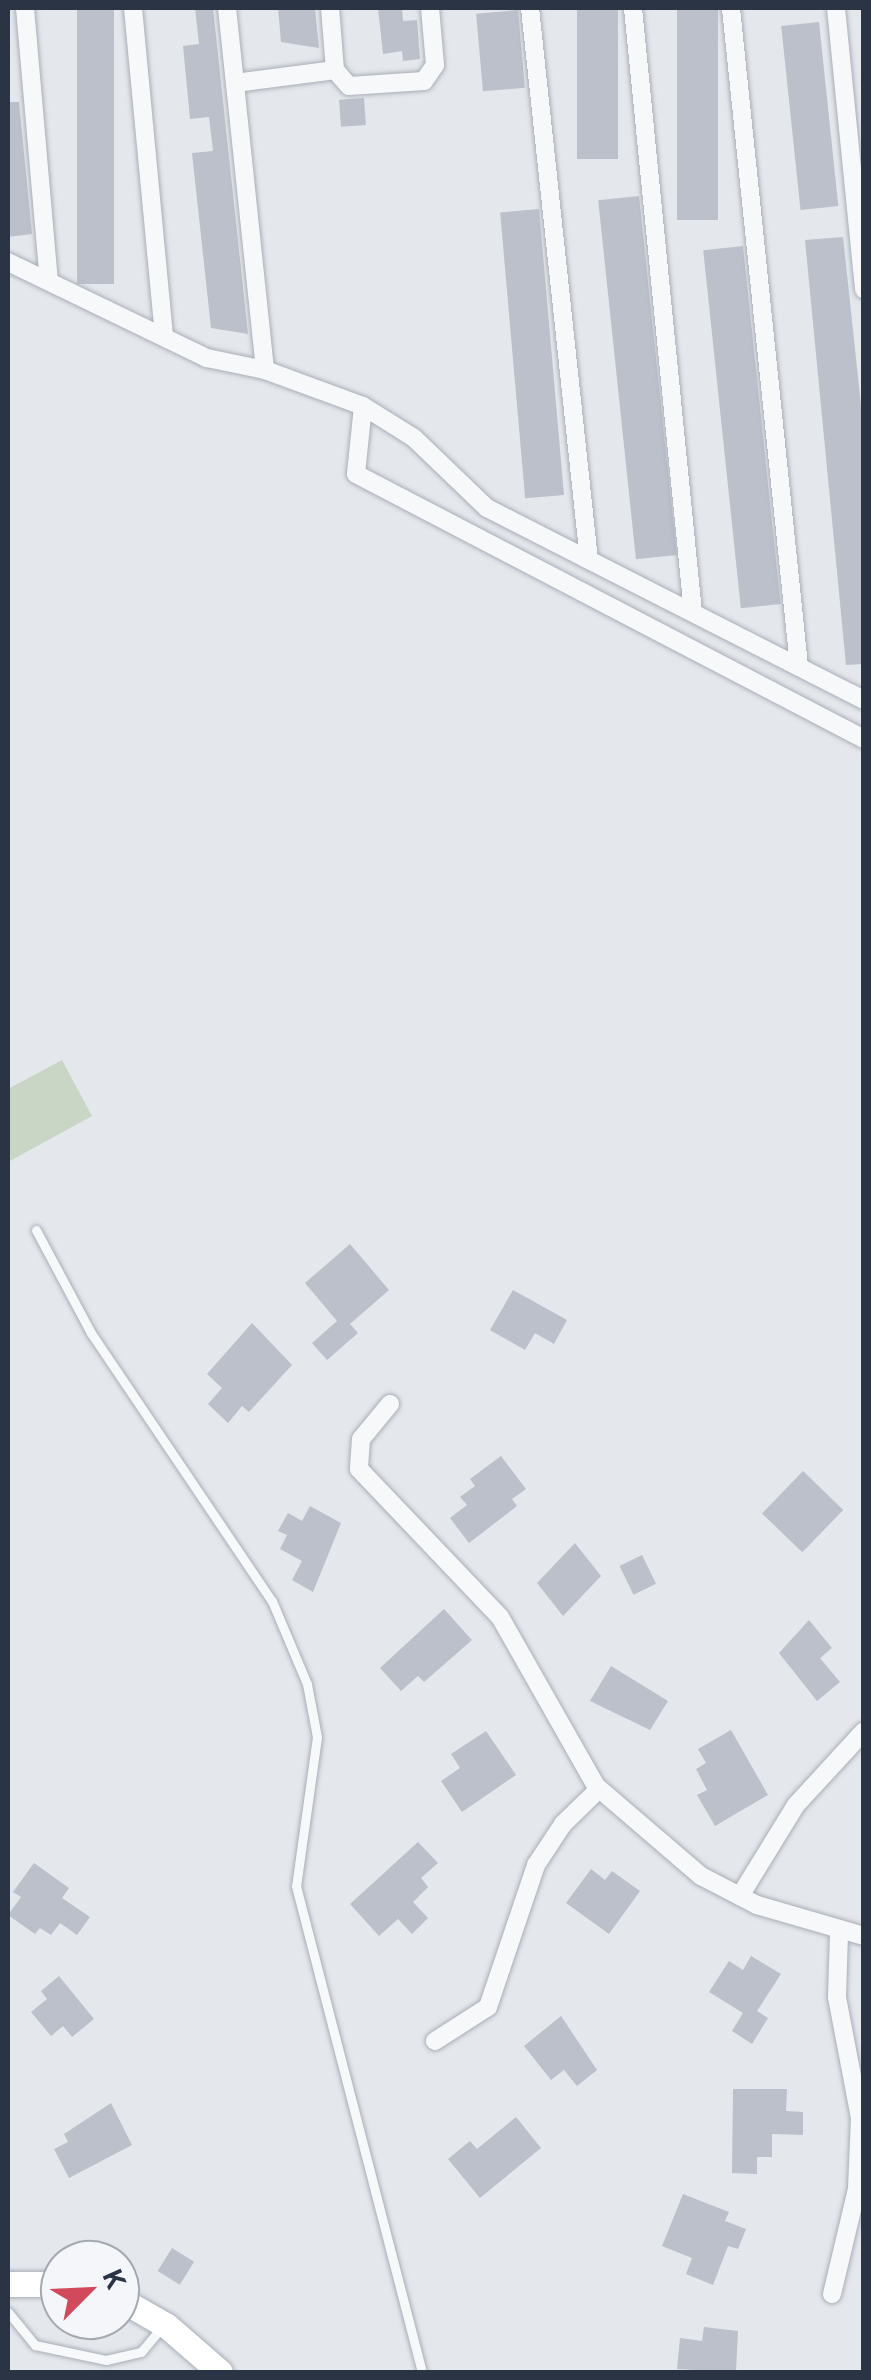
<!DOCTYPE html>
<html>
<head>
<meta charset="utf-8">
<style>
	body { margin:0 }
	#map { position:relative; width:871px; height:2380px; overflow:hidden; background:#e4e7ec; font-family:Barlow,sans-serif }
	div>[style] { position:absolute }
	.green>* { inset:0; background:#c9d6c5 }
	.building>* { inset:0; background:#bbc0ca; transform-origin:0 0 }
	.roads { filter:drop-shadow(0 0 2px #a9aeb7) drop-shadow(0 0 2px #a9aeb7) }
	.lane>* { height:9px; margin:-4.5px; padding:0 4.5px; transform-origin:4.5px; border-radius:4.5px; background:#f7f8fa }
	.street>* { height:18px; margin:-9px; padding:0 9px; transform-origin:9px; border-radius:9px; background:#f7f8fa }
	.secondary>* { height:25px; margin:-12.5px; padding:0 12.5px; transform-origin:12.5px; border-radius:12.5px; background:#fff }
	span { translate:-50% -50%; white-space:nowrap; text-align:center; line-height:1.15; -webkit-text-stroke:8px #f4f6f9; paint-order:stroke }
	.frame { position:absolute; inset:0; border:10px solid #2b3445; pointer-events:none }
	.north { position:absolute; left:40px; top:2240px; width:100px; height:100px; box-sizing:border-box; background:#f4f6f9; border:2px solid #a4a8b1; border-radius:50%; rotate:66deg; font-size:28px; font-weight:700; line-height:40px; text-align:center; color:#2b3445 }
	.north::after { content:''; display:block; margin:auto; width:35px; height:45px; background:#d1495b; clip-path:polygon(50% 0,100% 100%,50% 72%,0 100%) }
</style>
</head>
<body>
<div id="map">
	<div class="green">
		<div style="clip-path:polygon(62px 1060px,92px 1116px,8px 1162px,8px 1089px)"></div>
	</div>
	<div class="building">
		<div style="left:77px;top:8px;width:37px;height:276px"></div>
		<div style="clip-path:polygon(195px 8px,213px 8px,248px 334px,211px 328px,192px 153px,213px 151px,209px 117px,190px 119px,183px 46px,199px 44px)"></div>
		<div style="clip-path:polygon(278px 8px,315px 9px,319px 48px,281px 42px)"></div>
		<div style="clip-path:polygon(378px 8px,402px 8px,403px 21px,417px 20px,420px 59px,403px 61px,402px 51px,383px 54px)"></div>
		<div style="left:577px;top:8px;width:41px;height:151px"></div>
		<div style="left:677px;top:8px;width:41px;height:212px"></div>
		<div style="left:518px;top:10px;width:78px;height:42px;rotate:85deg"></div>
		<div style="left:819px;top:22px;width:185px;height:38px;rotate:84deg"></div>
		<div style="left:364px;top:98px;width:27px;height:25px;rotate:86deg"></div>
		<div style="clip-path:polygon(8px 102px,19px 102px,32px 234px,8px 237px)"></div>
		<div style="left:639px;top:196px;width:361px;height:41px;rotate:84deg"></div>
		<div style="left:539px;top:209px;width:287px;height:39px;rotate:85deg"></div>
		<div style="clip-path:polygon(843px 237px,864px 433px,864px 664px,846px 665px,805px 240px)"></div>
		<div style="left:743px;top:246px;width:360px;height:40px;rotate:84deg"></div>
		<div style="clip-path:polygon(350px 1244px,389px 1290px,350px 1324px,358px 1333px,327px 1360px,312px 1343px,337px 1321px,305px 1283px)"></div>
		<div style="clip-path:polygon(513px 1290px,567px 1320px,554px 1344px,535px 1333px,525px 1350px,490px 1330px)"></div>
		<div style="clip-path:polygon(252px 1323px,292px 1365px,249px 1412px,242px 1406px,228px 1423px,208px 1404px,222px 1388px,207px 1374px)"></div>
		<div style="clip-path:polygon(501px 1456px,526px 1489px,512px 1499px,517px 1506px,469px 1543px,450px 1518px,467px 1505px,460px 1497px,475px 1486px,470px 1479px)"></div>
		<div style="left:803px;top:1471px;width:56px;height:59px;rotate:44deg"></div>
		<div style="clip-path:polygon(310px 1506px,341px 1523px,313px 1592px,292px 1580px,302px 1561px,280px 1549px,287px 1535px,278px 1531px,288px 1513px,302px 1521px)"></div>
		<div style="clip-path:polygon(575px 1543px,601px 1576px,563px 1616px,537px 1583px)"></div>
		<div style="left:642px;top:1555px;width:32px;height:25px;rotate:64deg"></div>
		<div style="clip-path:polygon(444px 1609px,472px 1640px,424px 1682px,418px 1676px,401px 1691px,380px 1668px)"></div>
		<div style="clip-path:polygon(809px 1620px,832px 1648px,820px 1658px,840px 1682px,817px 1701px,779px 1653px)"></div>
		<div style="clip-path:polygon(611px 1666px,668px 1701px,650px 1730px,590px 1701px)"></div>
		<div style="clip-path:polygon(731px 1730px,768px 1795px,715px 1826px,697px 1795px,707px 1790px,696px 1769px,706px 1763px,698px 1749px)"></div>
		<div style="clip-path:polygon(486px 1731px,516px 1775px,462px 1812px,441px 1781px,460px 1768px,451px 1754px)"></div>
		<div style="clip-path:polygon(418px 1842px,438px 1863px,421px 1878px,428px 1887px,413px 1902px,428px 1918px,412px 1934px,398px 1919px,379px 1936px,350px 1904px)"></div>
		<div style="clip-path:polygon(34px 1863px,69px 1888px,62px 1898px,90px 1917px,77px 1935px,60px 1923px,51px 1935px,40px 1928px,35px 1934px,8px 1915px,21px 1897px,13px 1892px)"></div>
		<div style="clip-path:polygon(591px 1869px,605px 1880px,612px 1871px,640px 1891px,609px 1934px,566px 1903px)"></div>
		<div style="clip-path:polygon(751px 1956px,781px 1974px,757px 2011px,768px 2018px,752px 2044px,732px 2031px,743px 2013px,709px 1992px,729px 1961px,743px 1970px)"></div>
		<div style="clip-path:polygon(59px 1976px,94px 2019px,72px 2037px,63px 2026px,51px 2036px,31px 2012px,47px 1999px,41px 1991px)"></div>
		<div style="clip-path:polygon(561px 2016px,597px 2070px,577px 2086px,564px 2070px,551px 2080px,524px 2046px)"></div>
		<div style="clip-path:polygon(733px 2089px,787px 2089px,786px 2111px,803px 2112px,803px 2135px,772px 2134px,772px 2157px,757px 2157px,757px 2174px,732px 2173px)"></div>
		<div style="clip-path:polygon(111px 2103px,132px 2145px,69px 2178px,54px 2149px,68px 2142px,64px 2134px)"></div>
		<div style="clip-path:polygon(516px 2117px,541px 2148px,480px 2198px,448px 2159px,470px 2141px,477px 2149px)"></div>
		<div style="clip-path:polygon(683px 2194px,729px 2212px,725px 2221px,746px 2229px,738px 2249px,728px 2246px,713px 2285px,686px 2274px,692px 2258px,662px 2246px)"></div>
		<div style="left:172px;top:2248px;width:26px;height:27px;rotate:32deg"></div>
		<div style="clip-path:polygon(704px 2327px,738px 2331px,736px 2372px,677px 2369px,680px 2338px,702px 2341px)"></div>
	</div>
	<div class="roads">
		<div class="lane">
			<div style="left:36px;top:1230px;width:117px;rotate:61.9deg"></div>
			<div style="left:91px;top:1333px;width:323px;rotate:56deg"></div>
			<div style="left:272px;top:1601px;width:90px;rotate:67.1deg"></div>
			<div style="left:307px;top:1684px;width:54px;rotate:79.3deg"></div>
			<div style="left:317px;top:1737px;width:150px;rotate:98deg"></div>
			<div style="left:296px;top:1886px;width:502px;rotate:75.47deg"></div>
			<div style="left:8px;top:2312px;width:43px;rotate:50.7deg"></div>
			<div style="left:35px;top:2345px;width:73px;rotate:11.9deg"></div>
			<div style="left:106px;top:2360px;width:36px;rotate:-13deg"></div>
			<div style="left:141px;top:2352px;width:34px;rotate:-50deg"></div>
		</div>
		<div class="street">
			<div style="left:25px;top:8px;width:274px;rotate:85deg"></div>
			<div style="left:133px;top:8px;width:329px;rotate:84.6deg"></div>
			<div style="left:227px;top:8px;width:364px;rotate:84deg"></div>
			<div style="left:330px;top:8px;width:62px;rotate:85.4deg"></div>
			<div style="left:335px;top:70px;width:21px;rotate:49deg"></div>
			<div style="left:349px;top:86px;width:75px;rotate:-3.8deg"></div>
			<div style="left:424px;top:81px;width:19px;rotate:-55deg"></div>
			<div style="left:435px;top:65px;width:57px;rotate:-95deg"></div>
			<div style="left:530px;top:8px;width:555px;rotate:83.9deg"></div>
			<div style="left:633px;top:8px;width:607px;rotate:84.33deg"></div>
			<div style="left:731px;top:8px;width:662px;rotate:84.1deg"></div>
			<div style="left:836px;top:8px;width:283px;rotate:84.3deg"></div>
			<div style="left:235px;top:83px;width:101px;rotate:-7.4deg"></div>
			<div style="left:8px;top:262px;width:221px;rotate:25.8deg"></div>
			<div style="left:207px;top:358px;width:59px;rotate:11.7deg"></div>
			<div style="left:265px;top:370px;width:104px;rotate:20.2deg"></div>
			<div style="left:363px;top:406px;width:60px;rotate:32.1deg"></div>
			<div style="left:414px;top:438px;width:101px;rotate:43.8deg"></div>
			<div style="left:487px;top:508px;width:423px;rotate:27deg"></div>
			<div style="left:363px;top:406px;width:68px;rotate:95.9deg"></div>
			<div style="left:356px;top:474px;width:573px;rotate:27.55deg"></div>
			<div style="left:390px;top:1404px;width:45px;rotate:129.6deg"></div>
			<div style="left:361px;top:1439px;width:30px;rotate:94deg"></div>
			<div style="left:359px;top:1469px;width:204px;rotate:46.4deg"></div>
			<div style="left:500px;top:1617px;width:194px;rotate:60.4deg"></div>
			<div style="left:596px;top:1786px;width:138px;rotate:40.6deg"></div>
			<div style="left:701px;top:1876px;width:63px;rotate:27.4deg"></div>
			<div style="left:757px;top:1905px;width:111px;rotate:16.2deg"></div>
			<div style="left:740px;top:1896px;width:107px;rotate:-58.4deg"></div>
			<div style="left:796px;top:1805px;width:100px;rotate:-47.4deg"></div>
			<div style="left:435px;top:2041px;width:63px;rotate:-32.7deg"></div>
			<div style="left:488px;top:2007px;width:150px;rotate:-71.3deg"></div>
			<div style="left:536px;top:1865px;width:49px;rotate:-56.6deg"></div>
			<div style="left:563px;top:1824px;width:50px;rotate:-44.2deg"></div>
			<div style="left:832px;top:2294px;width:108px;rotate:-76.6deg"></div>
			<div style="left:857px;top:2189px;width:71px;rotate:-87.6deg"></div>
			<div style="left:860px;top:2118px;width:123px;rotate:-100.8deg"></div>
			<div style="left:837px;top:1997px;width:65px;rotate:-88.2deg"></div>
		</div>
		<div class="secondary">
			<div style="left:8px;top:2284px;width:52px"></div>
			<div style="left:120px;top:2299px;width:54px;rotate:29.9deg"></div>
			<div style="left:167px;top:2326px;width:70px;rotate:41deg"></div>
		</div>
	</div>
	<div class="frame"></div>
	<div class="north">K</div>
</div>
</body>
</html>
